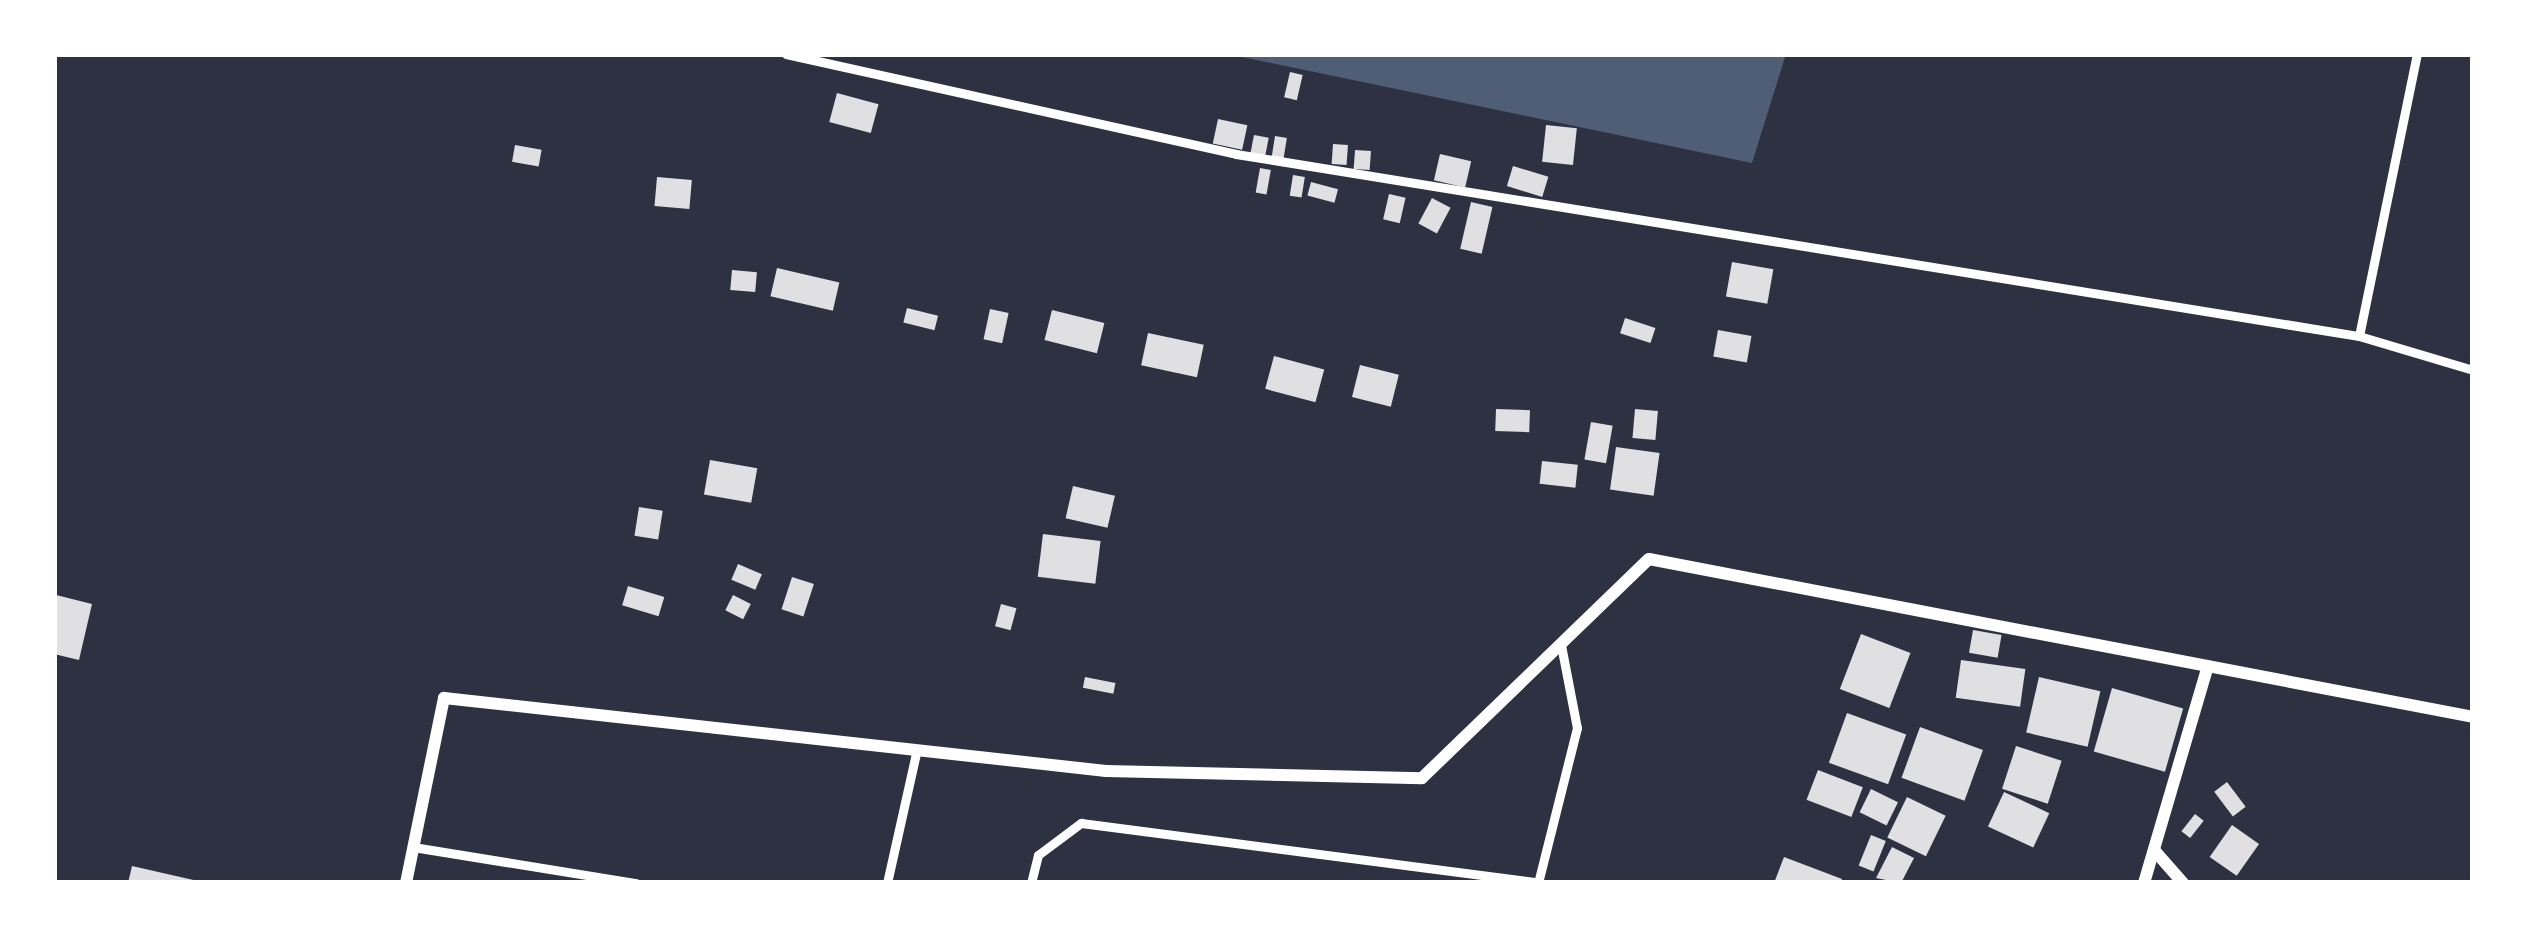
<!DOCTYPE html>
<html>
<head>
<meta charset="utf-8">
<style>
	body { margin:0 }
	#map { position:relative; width:2527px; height:937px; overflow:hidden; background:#2d3142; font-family:Overpass,sans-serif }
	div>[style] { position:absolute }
	.water>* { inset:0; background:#4f5d75 }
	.building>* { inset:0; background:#e0e0e3; transform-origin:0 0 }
	.service>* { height:9px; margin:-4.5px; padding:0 4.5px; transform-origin:4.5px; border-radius:4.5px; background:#fff }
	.minor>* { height:12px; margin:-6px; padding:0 6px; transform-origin:6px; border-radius:6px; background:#fff }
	span { translate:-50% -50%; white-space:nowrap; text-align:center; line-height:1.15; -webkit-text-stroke:9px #fff; paint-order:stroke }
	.frame { position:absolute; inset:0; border:57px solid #fff; pointer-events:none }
</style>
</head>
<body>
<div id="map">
	<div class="water">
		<div style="clip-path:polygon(1228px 54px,1786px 54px,1752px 163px)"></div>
	</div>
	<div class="building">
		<div style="left:1290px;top:72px;width:13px;height:26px;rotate:13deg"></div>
		<div style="left:837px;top:93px;width:43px;height:30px;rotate:15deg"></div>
		<div style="left:1218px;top:119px;width:30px;height:25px;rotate:12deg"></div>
		<div style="left:1546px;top:125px;width:31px;height:37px;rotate:6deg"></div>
		<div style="left:1254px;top:135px;width:15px;height:20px;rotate:11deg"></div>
		<div style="left:1275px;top:136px;width:12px;height:21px;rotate:9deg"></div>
		<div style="left:1333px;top:144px;width:15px;height:20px;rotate:4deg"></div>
		<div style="left:515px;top:145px;width:27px;height:17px;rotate:10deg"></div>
		<div style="left:1355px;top:150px;width:16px;height:19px;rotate:4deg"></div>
		<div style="left:1440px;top:154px;width:32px;height:27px;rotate:13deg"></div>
		<div style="left:1513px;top:166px;width:37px;height:21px;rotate:17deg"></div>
		<div style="left:1260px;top:168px;width:11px;height:25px;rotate:10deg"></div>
		<div style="left:1293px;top:175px;width:12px;height:21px;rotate:9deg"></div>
		<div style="left:657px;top:177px;width:35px;height:29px;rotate:5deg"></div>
		<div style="left:1311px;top:182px;width:28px;height:14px;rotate:15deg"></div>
		<div style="left:1389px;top:194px;width:17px;height:26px;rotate:13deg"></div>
		<div style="left:1432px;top:198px;width:21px;height:29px;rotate:28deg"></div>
		<div style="left:1471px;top:202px;width:22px;height:48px;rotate:13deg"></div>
		<div style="left:1732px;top:262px;width:42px;height:35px;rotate:10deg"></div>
		<div style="left:777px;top:268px;width:64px;height:29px;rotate:13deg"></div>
		<div style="left:732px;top:270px;width:25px;height:20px;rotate:5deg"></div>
		<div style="left:907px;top:308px;width:32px;height:15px;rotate:14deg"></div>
		<div style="left:990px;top:309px;width:19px;height:31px;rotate:12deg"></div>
		<div style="left:1052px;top:310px;width:54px;height:31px;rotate:14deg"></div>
		<div style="left:1625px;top:318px;width:32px;height:16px;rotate:18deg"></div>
		<div style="left:1718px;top:330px;width:34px;height:27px;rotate:10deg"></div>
		<div style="left:1148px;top:333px;width:57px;height:33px;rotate:12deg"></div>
		<div style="left:1274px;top:356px;width:52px;height:34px;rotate:15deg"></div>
		<div style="left:1360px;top:365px;width:40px;height:33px;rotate:14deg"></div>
		<div style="left:1496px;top:409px;width:34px;height:22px;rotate:2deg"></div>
		<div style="left:1635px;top:409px;width:23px;height:29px;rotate:5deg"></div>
		<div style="left:1591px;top:422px;width:22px;height:38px;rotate:10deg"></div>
		<div style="left:1616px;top:447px;width:44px;height:43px;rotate:8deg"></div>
		<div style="left:710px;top:460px;width:48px;height:35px;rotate:10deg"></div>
		<div style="left:1542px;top:461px;width:36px;height:23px;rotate:6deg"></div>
		<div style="left:1073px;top:486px;width:43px;height:33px;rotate:13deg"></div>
		<div style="left:639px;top:507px;width:24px;height:29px;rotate:9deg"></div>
		<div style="left:1043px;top:534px;width:58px;height:43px;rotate:7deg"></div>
		<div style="left:738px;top:564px;width:26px;height:17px;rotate:23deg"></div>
		<div style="left:792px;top:577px;width:23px;height:34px;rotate:18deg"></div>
		<div style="left:628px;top:586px;width:38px;height:20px;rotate:17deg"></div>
		<div style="clip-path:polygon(56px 595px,92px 604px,79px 660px,54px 654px)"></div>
		<div style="left:733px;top:595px;width:20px;height:17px;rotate:27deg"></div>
		<div style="left:1001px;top:604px;width:16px;height:23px;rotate:15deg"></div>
		<div style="left:1973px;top:630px;width:29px;height:23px;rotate:10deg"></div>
		<div style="left:1861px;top:634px;width:53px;height:59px;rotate:21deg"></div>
		<div style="left:1961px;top:660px;width:65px;height:38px;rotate:8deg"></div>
		<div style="left:1085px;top:677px;width:31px;height:11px;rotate:11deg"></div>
		<div style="left:2039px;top:677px;width:63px;height:57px;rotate:13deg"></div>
		<div style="left:2112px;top:688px;width:74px;height:66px;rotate:16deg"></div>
		<div style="left:1847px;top:713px;width:63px;height:53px;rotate:20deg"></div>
		<div style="left:1920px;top:727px;width:67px;height:54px;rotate:20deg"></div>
		<div style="left:2016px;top:746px;width:48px;height:45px;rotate:18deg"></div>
		<div style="left:1818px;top:770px;width:48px;height:32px;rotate:21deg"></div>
		<div style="left:2227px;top:782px;width:31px;height:16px;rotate:53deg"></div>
		<div style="left:1871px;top:789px;width:30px;height:26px;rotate:26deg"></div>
		<div style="left:2004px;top:792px;width:50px;height:38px;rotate:25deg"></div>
		<div style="left:1907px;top:797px;width:43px;height:45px;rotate:26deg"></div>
		<div style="left:2195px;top:814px;width:11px;height:22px;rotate:38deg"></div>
		<div style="left:2232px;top:825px;width:33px;height:39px;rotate:35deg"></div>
		<div style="left:1871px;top:835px;width:16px;height:33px;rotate:22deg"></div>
		<div style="clip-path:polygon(1892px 847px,1914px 858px,1901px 883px,1876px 878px)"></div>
		<div style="clip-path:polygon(1784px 857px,1842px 879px,1841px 883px,1774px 883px)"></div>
		<div style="clip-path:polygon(132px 866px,198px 881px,198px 883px,128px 883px)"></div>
	</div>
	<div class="service">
		<div style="left:786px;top:54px;width:461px;rotate:12.5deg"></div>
		<div style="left:1236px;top:154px;width:1138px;rotate:9.21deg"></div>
		<div style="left:2359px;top:336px;width:288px;rotate:-78.4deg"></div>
		<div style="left:2359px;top:336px;width:119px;rotate:16.6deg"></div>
		<div style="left:413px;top:847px;width:226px;rotate:9.2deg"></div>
		<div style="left:887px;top:883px;width:137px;rotate:-77.4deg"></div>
		<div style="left:1031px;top:883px;width:29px;rotate:-76deg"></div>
		<div style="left:1038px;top:855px;width:54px;rotate:-36.7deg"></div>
		<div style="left:1081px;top:823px;width:461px;rotate:7.4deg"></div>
		<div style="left:1538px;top:883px;width:160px;rotate:-75.9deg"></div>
		<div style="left:1577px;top:728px;width:85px;rotate:-100.9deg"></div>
	</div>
	<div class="minor">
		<div style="left:2154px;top:850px;width:44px;rotate:48.7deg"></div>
		<div style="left:406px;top:883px;width:189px;rotate:-78.4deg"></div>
		<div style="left:444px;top:698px;width:666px;rotate:6.29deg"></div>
		<div style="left:1106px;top:771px;width:316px;rotate:1.3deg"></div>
		<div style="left:1422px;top:778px;width:315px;rotate:-44deg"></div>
		<div style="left:1649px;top:559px;width:839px;rotate:10.85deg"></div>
		<div style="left:2144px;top:883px;width:226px;rotate:-73.6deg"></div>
	</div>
	<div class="frame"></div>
</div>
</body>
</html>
